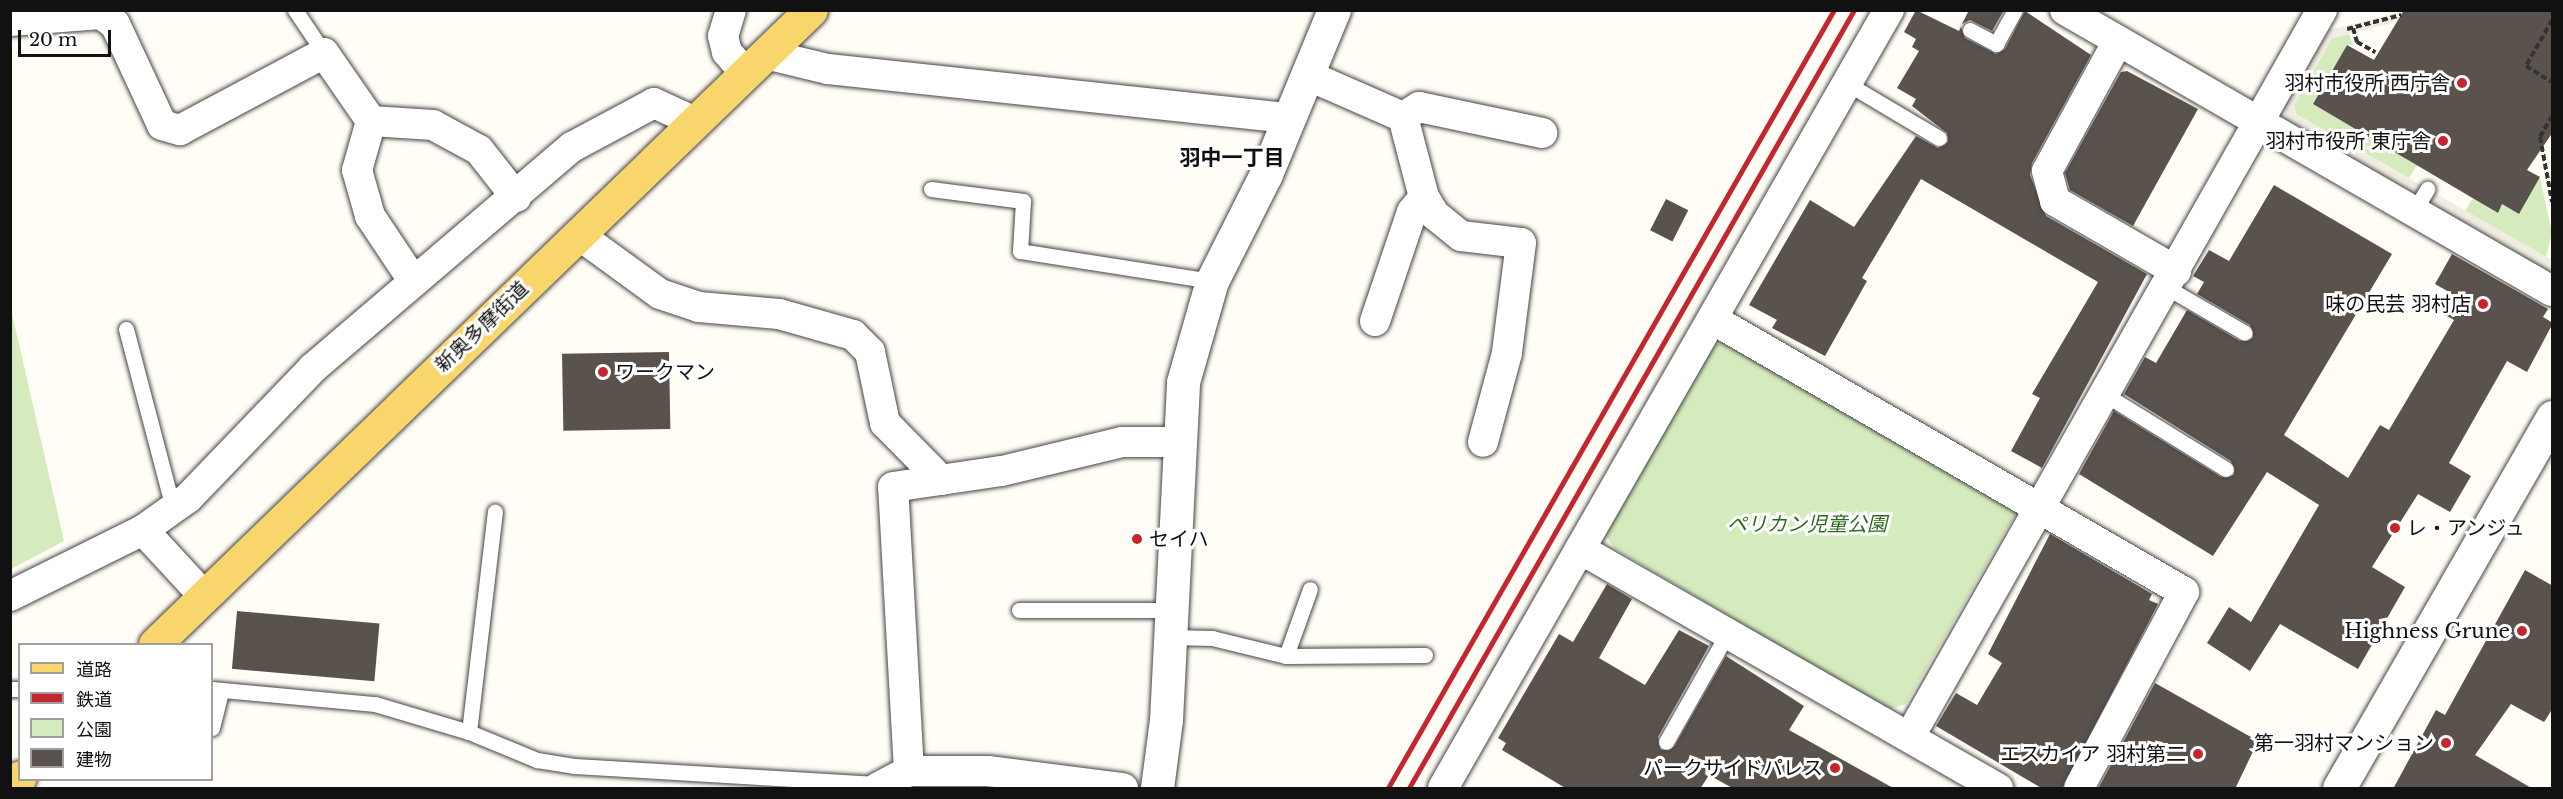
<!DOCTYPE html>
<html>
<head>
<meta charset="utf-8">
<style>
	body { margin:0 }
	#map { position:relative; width:2563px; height:799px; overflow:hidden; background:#fffdf5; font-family:"Libre Baskerville","Noto Sans JP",serif }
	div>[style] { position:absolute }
	.green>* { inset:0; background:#d5ebbd }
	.plaza>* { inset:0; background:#f1ede2 }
	.building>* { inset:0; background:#5a524d; transform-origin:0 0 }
	.path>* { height:4px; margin-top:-2px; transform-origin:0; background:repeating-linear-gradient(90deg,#333 0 6px,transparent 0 9px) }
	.roads { filter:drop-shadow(0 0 2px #444) drop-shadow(0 0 2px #444) }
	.service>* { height:15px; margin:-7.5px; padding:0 7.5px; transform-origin:7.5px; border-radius:7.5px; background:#fff }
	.minor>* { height:30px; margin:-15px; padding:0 15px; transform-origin:15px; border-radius:15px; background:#fff }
	.tertiary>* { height:33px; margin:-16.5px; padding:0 16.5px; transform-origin:16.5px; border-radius:16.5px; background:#fff }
	.primary>* { height:33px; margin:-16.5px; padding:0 16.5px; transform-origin:16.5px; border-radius:16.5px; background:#f9d66b }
	.rail>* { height:4.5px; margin:-2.25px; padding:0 2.25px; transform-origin:2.25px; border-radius:2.25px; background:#c4262e }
	.dots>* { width:16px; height:16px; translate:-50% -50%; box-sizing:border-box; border:3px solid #fff; border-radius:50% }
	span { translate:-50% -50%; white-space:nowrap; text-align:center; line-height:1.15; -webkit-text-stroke:6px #fff; paint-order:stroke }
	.poi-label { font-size:20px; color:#111 }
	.right { translate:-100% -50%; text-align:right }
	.left { translate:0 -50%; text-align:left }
	.street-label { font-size:20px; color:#111 }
	.park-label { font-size:20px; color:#2f6b1f; font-style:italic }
	.neighbourhood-label { font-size:21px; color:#111; font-weight:700 }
	.frame { position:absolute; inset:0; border:12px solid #111; pointer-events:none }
	.legend { position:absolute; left:18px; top:643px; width:195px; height:138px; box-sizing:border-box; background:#fff; border:2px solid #a0a0a0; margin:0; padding:8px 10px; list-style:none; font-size:18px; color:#111 }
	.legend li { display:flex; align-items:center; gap:12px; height:30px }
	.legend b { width:30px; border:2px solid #a0a0a0 }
	.scale { position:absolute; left:18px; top:30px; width:93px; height:27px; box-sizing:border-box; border:3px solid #111; border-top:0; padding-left:8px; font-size:18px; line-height:21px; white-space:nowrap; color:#111; -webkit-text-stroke:4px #fff; paint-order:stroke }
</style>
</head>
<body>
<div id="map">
	<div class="green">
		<div style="clip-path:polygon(2349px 34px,2353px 45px,2347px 45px,2313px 104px,2417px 165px,2409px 178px,2296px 114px,2294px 105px,2332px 38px)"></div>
		<div style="clip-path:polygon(2540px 177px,2552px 233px,2546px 257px,2465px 211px,2473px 198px,2497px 213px,2502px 204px,2519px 214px)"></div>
		<div style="clip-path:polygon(11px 309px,64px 541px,11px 569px,10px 569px)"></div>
		<div style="clip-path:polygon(1730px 339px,2018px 509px,1906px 704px,1888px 710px,1614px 548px,1605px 534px,1713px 346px)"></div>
	</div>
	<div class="plaza">
		<div style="clip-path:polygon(2404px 11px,2397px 22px,2332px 38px,2294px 105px,2296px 114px,2552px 260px,2552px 275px,2286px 121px,2285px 105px,2326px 31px)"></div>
	</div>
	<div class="building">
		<div style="clip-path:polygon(1916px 10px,1959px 31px,1961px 27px,1965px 38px,1996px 54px,2005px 49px,2025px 11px,2091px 55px,2032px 163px,2030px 175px,2046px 216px,2147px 274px,2042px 468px,2011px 451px,2040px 398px,2032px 394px,2098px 282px,1921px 179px,1862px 278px,1867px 281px,1825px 356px,1772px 328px,1777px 320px,1749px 305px,1810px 200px,1854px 227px,1916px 136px,1938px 148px,1948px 142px,1947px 133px,1912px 106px,1916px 99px,1897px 88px,1919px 51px,1912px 47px,1916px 39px,1904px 32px)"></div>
		<div style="clip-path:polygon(1969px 10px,2004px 10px,1992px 31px,1970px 20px,1962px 24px)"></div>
		<div style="clip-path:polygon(2404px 10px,2553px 10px,2553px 132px,2527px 170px,2540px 177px,2519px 214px,2502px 204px,2498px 213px,2313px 104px,2347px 45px,2374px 60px)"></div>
		<div style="clip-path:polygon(2127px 71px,2198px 109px,2133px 226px,2070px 190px,2065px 173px,2121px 72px)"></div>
		<div style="clip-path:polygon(2274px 185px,2392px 254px,2284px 435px,2348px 478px,2380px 425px,2389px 430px,2454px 320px,2438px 311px,2449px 292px,2435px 284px,2452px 254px,2548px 309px,2543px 317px,2553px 323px,2527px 372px,2507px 361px,2449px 463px,2471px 476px,2450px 512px,2418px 494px,2372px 567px,2405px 587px,2358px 669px,2280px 624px,2250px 671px,2207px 643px,2229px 607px,2251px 622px,2319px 505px,2267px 472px,2213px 556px,2079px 474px,2114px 411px,2221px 477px,2234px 475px,2231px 461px,2124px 394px,2145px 357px,2156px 363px,2187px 310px,2240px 341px,2253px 338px,2250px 325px,2197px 294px,2204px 282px,2193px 276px,2209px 250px,2229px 261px)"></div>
		<div style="left:1666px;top:199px;width:25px;height:35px;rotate:27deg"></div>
		<div style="left:669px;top:352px;width:77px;height:107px;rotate:89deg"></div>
		<div style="clip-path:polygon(2050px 534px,2152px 594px,2149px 600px,2158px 604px,2062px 789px,2043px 789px,1936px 726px,1956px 693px,1977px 705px,2002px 663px,1988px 654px)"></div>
		<div style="clip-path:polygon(2525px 570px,2553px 586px,2553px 708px,2544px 722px,2511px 704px,2475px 755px,2533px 789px,2393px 789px,2436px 710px,2445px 715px)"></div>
		<div style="clip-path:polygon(1607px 584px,1632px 599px,1599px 658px,1645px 685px,1679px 630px,1709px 646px,1658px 737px,1661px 750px,1674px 747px,1726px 656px,1804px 706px,1789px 730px,1895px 789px,1734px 789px,1709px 775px,1700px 789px,1567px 789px,1502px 750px,1506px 743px,1498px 738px,1559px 634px,1573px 642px)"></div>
		<div style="left:237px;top:611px;width:143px;height:58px;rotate:5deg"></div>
		<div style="clip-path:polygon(2155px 683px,2258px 741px,2235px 789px,2098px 789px)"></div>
	</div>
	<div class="path">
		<div style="left:2552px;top:20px;width:53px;rotate:119.5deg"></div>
		<div style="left:2526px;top:66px;width:31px;rotate:32deg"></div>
		<div style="left:2353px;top:28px;width:15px;rotate:74deg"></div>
		<div style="left:2357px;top:42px;width:21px;rotate:29deg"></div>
		<div style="left:2347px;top:29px;width:56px;rotate:-14.5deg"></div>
		<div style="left:2552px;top:116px;width:24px;rotate:120deg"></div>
		<div style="left:2540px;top:137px;width:66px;rotate:79.5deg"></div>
	</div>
	<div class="roads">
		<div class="service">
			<div style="left:295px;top:10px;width:52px;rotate:56deg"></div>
			<div style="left:1970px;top:30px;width:30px;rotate:28deg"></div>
			<div style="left:1996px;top:44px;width:39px;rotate:-61deg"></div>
			<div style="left:1848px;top:84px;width:106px;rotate:30.7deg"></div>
			<div style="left:931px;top:189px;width:93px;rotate:7.4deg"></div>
			<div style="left:1023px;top:201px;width:50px;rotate:93.4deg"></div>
			<div style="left:1020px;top:251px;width:194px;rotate:8.9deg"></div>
			<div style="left:2414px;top:211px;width:26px;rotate:-59deg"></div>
			<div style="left:2166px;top:287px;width:91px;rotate:30.2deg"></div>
			<div style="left:126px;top:329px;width:185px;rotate:75.3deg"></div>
			<div style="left:2106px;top:395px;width:141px;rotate:31.7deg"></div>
			<div style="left:1019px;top:610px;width:153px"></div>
			<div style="left:1171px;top:637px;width:41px;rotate:1.4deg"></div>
			<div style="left:1212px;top:638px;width:76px;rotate:13.7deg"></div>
			<div style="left:1286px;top:656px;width:139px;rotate:-0.4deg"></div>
			<div style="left:1286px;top:656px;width:71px;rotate:-70.3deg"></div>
			<div style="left:10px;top:689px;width:10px"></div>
			<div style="left:212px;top:689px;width:164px;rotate:5.3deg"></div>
			<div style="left:375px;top:704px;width:98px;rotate:16.6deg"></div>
			<div style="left:469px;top:732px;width:74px;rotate:22.4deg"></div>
			<div style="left:537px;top:760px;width:37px;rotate:9deg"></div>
			<div style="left:574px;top:766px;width:304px;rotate:3.4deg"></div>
			<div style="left:212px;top:728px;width:38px;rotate:-76deg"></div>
			<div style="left:469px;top:732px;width:222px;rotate:-83.3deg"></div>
			<div style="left:1666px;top:742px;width:122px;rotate:-60.5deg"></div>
		</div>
		<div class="minor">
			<div style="left:731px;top:10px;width:27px;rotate:107deg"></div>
			<div style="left:723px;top:36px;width:16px;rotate:76deg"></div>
			<div style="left:727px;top:52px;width:28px;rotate:49deg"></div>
			<div style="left:2065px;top:10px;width:562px;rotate:29.99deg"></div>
			<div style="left:10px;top:21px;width:91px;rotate:-4.4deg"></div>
			<div style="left:101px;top:14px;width:17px;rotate:36deg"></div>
			<div style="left:115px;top:24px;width:111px;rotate:65deg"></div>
			<div style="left:162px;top:125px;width:19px;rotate:16deg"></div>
			<div style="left:180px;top:130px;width:163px;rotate:-28.1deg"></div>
			<div style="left:324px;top:53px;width:83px;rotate:55.3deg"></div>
			<div style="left:371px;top:121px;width:62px;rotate:3.7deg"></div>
			<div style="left:433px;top:125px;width:52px;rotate:28.5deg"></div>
			<div style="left:479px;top:150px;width:60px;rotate:51.8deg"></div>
			<div style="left:2118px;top:41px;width:148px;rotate:118.6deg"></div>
			<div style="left:2047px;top:171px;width:31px;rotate:75deg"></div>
			<div style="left:2055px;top:201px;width:140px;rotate:30deg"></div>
			<div style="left:765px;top:54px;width:65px;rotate:13.4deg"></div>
			<div style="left:828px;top:69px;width:465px;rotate:6.1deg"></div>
			<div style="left:1309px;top:76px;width:103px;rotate:23.6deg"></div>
			<div style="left:1403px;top:117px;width:19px;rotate:-32deg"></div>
			<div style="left:1419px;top:107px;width:126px;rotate:11.9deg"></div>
			<div style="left:1403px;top:117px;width:83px;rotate:75.3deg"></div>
			<div style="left:1424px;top:197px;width:21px;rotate:59deg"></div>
			<div style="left:1435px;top:215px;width:33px;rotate:39deg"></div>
			<div style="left:1461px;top:236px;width:60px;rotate:6.7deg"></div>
			<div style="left:1521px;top:243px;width:111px;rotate:97.3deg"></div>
			<div style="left:1507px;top:353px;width:92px;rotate:105.1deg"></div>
			<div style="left:371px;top:121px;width:51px;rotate:105.9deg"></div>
			<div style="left:357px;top:170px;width:48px;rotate:74.2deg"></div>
			<div style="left:370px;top:216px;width:79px;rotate:56.3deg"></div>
			<div style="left:579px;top:235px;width:100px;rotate:36.1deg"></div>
			<div style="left:660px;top:294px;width:41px;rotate:18.4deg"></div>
			<div style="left:699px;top:307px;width:80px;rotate:5deg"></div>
			<div style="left:779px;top:314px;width:77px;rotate:15.8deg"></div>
			<div style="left:853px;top:335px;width:24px;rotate:45deg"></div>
			<div style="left:870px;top:352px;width:73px;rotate:78.1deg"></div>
			<div style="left:885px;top:423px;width:80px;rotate:45.5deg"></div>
			<div style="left:1714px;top:320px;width:543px;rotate:30.06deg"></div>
			<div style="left:2184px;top:592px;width:222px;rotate:118.2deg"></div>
			<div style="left:1375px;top:321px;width:115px;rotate:-71.3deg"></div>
			<div style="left:1412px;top:212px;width:19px;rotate:-51deg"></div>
			<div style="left:143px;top:530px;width:90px;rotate:47.3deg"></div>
			<div style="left:1580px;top:549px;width:482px;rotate:29.8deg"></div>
			<div style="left:10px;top:596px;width:148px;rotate:-26.4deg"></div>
			<div style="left:143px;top:530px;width:55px;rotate:-35.4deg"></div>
			<div style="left:188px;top:498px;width:180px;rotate:-46.1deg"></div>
			<div style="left:313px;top:368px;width:340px;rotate:-40.5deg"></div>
			<div style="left:572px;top:147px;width:93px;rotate:-28.2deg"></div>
			<div style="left:654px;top:103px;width:45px;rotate:24.9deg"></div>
			<div style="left:1910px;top:736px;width:835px;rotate:-60.43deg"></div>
			<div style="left:909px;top:771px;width:284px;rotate:-93.2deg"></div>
			<div style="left:893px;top:487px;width:110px;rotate:-8.4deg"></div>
			<div style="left:1002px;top:471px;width:123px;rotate:-13.6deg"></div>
			<div style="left:1122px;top:442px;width:57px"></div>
			<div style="left:877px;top:788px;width:36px;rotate:-28deg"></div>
			<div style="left:909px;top:771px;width:79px"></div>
			<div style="left:988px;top:771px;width:136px;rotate:7.2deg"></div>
			<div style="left:1443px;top:788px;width:897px;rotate:-60.18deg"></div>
		</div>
		<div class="tertiary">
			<div style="left:1157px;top:788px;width:69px;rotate:-82.5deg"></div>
			<div style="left:1166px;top:720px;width:338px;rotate:-87.1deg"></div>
			<div style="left:1183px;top:382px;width:105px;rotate:-74deg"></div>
			<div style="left:1212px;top:281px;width:120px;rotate:-63.2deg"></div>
			<div style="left:1266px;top:174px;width:178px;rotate:-67.5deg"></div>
			<div style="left:2339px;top:788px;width:428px;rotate:-60.1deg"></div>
		</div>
		<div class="primary">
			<div style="left:155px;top:644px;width:912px;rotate:-44.02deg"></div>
			<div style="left:10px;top:786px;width:13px;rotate:-42deg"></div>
		</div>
	</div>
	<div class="rail">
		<div style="left:1388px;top:788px;width:897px;rotate:-60.18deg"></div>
		<div style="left:1409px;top:788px;width:896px;rotate:-60.23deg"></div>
	</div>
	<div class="dots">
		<div style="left:2462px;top:83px;background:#c4262e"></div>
		<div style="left:2443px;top:141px;background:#c4262e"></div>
		<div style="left:2483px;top:304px;background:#c4262e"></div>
		<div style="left:603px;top:372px;background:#c4262e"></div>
		<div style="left:2395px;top:528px;background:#c4262e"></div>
		<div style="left:1137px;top:539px;background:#c4262e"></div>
		<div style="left:2522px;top:631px;background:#c4262e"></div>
		<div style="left:2446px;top:743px;background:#c4262e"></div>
		<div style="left:2198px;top:754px;background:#c4262e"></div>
		<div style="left:1835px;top:768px;background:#c4262e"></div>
	</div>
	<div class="poi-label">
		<span class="right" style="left:2450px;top:83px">羽村市役所 西庁舎</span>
		<span class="right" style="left:2431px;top:141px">羽村市役所 東庁舎</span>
		<span class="right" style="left:2471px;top:304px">味の民芸 羽村店</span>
		<span class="left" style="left:615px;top:372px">ワークマン</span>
		<span class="left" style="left:2407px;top:528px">レ・アンジュ</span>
		<span class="left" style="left:1149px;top:539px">セイハ</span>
		<span class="right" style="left:2510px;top:631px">Highness Grune</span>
		<span class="right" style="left:2434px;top:743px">第一羽村マンション</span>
		<span class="right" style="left:2186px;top:754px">エスカイア 羽村第二</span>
		<span class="right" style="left:1823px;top:768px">パークサイドパレス</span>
	</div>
	<div class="street-label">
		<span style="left:482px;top:327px;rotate:-44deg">新奥多摩街道</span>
	</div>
	<div class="park-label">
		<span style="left:1807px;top:524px">ペリカン児童公園</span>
	</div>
	<div class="neighbourhood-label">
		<span style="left:1232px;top:158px">羽中一丁目</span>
	</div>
	<div class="frame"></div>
	<ul class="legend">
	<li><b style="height:8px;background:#f9d66b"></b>道路</li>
	<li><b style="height:8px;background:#c4262e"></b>鉄道</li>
	<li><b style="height:16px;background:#d5ebbd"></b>公園</li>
	<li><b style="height:16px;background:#5a524d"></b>建物</li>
	</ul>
	<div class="scale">20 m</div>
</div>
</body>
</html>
